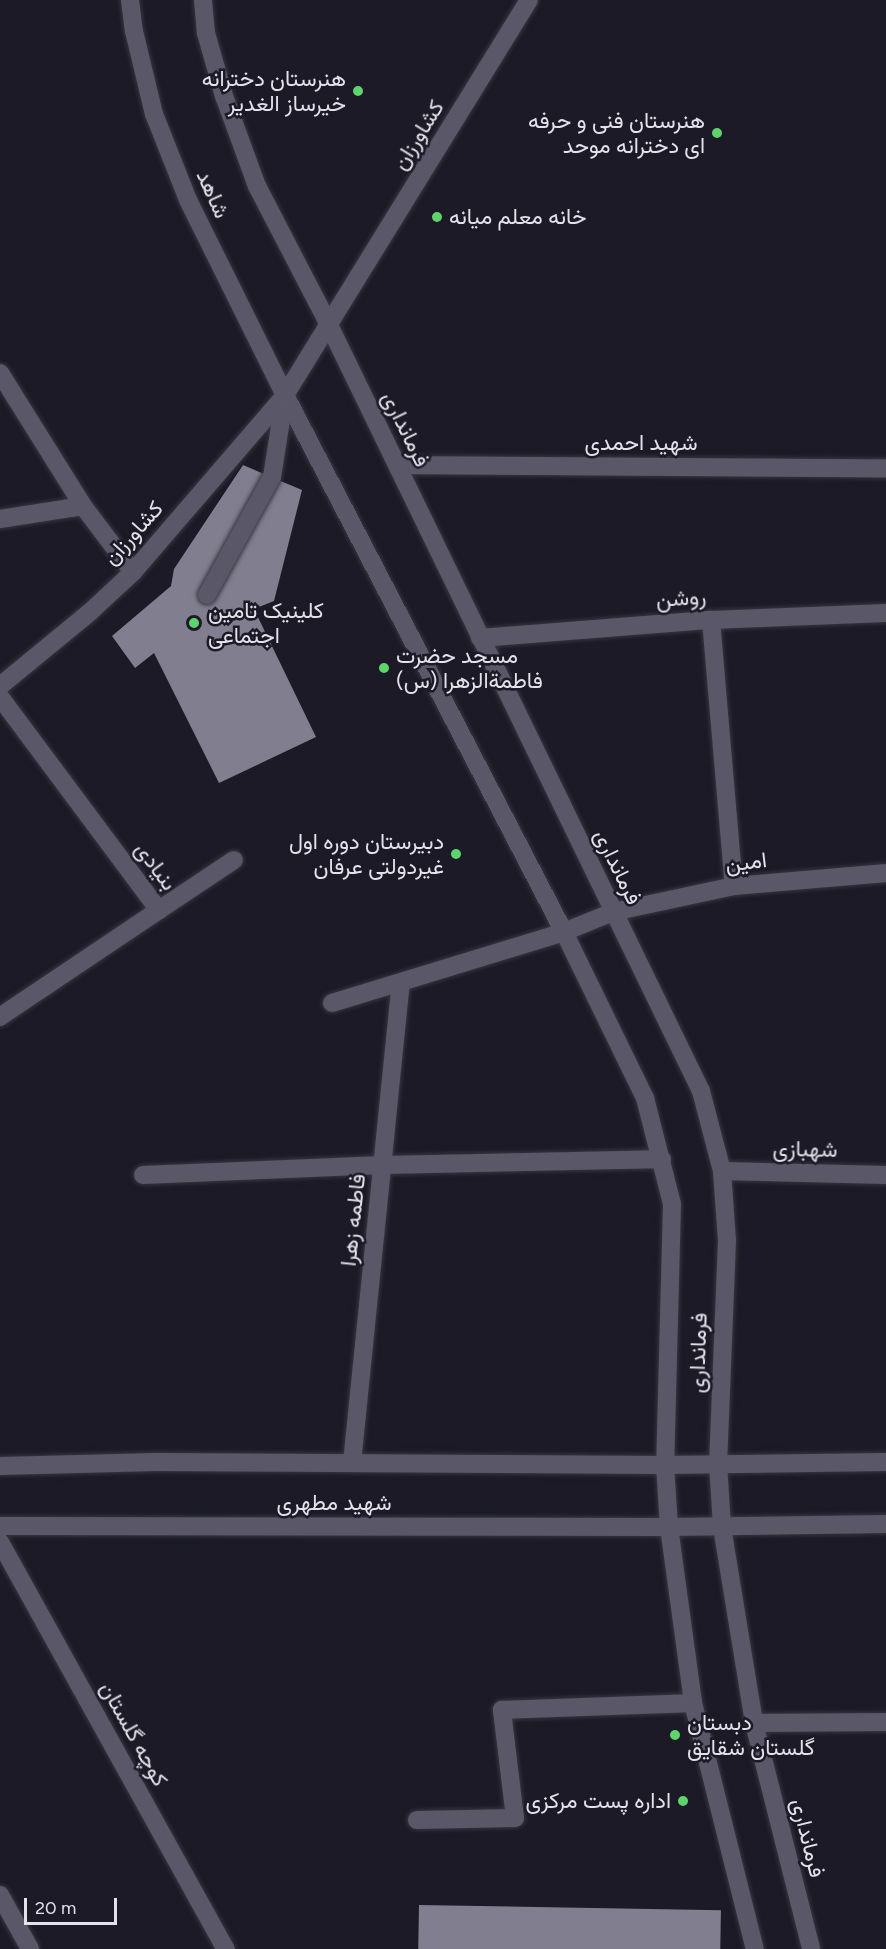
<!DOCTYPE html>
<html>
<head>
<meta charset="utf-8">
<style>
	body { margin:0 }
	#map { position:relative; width:886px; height:1949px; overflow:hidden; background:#1b1a26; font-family:Figtree,Vazirmatn,sans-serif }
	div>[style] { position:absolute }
	.building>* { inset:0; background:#817f8f; transform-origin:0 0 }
	.roads { filter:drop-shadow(0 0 2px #37363f) drop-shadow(0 0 2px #37363f) }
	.lane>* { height:18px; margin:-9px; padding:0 9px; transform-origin:9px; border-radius:9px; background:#5a5868 }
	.street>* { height:18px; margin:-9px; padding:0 9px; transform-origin:9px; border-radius:9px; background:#5a5868 }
	.secondary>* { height:18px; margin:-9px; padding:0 9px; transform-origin:9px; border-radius:9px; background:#5a5868 }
	.dots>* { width:16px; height:16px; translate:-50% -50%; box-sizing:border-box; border:3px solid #1b1a26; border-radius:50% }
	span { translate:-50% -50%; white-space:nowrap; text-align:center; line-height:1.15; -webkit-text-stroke:5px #1b1a26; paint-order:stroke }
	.poi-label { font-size:22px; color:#e3e2eb }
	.right { translate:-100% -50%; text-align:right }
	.left { translate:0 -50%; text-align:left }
	.street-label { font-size:22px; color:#e3e2eb }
	.scale { position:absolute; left:24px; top:1898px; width:93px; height:27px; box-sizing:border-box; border:3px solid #e3e2eb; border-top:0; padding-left:8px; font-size:18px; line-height:21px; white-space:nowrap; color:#e3e2eb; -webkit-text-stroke:4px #1b1a26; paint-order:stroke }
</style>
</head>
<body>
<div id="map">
	<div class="building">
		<div style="clip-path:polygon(243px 465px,302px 490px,274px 601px,254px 609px,316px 737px,219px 783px,154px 653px,135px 668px,112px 636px,171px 586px,174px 569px)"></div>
		<div style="left:419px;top:1905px;width:302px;height:44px;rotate:1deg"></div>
	</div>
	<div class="roads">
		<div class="lane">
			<div style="left:207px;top:595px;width:135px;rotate:-61.2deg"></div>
			<div style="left:272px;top:477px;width:83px;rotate:-81deg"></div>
			<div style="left:0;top:697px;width:266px;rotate:53.3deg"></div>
			<div style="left:159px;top:910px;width:192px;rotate:146.1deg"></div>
			<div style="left:159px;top:910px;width:90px;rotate:-33.7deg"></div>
			<div style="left:754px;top:1723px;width:132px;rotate:-0.4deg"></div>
			<div style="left:417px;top:1820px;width:98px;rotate:-1.2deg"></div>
			<div style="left:515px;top:1818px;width:109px;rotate:-96.9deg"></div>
			<div style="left:502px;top:1710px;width:191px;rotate:-2.1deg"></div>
		</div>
		<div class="street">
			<div style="left:0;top:373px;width:157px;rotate:58deg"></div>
			<div style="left:83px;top:506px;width:83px;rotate:52.9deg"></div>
			<div style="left:397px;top:465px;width:489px;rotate:0.4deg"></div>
			<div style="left:0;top:519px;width:84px;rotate:-8.9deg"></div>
			<div style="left:711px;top:620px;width:267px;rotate:85.1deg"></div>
			<div style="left:480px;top:638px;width:232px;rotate:-4.5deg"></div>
			<div style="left:711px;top:620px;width:175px;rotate:-2.3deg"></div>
			<div style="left:613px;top:912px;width:124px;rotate:-12.1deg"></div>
			<div style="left:734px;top:886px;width:153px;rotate:-4.9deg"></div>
			<div style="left:332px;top:1003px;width:243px;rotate:-17deg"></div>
			<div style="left:722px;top:1171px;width:164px;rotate:1.4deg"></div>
			<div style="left:143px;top:1175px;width:240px;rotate:-2.4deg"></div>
			<div style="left:383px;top:1165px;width:279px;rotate:-1.2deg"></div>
			<div style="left:352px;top:1463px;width:483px;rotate:-84.2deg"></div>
			<div style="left:0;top:1542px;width:466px;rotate:61deg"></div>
			<div style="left:0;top:1895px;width:62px;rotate:60.9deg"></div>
		</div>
		<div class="secondary">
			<div style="left:130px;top:0;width:31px;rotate:83deg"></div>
			<div style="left:134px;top:31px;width:85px;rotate:76.5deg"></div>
			<div style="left:154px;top:114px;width:92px;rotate:68.4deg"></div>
			<div style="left:188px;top:200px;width:218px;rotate:63.6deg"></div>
			<div style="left:285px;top:395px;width:605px;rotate:62.55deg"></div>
			<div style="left:564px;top:932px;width:185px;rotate:64deg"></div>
			<div style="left:645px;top:1098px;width:109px;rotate:75.7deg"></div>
			<div style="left:672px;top:1204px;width:261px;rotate:91.5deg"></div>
			<div style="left:665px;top:1465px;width:62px;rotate:86.3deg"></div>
			<div style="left:669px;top:1527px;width:178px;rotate:82.2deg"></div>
			<div style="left:693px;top:1703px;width:254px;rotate:75.9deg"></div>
			<div style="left:203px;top:0;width:33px;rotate:85deg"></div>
			<div style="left:206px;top:33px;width:66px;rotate:74.1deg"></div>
			<div style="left:224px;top:96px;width:96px;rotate:69.9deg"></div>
			<div style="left:257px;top:186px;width:157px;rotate:62.6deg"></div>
			<div style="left:329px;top:325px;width:852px;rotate:64.1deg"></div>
			<div style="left:701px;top:1091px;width:83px;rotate:75.3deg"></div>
			<div style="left:722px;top:1171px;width:70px;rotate:85.9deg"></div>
			<div style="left:727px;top:1241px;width:222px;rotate:92.3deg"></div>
			<div style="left:718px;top:1463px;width:64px;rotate:86.4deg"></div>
			<div style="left:722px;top:1527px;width:199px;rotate:80.7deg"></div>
			<div style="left:754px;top:1723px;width:233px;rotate:75.8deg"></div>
			<div style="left:0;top:686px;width:117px;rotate:-39.4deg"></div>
			<div style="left:90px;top:612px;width:59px;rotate:-42.9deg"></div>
			<div style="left:133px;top:572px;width:233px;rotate:-49.3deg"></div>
			<div style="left:285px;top:395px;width:464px;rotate:-58.3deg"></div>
			<div style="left:564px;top:932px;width:53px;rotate:-22.2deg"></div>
			<div style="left:0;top:1466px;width:156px;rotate:-1.5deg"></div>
			<div style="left:156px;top:1462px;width:509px;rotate:0.34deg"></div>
			<div style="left:665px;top:1465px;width:221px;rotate:-0.8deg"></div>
			<div style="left:0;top:1526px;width:669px;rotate:0.09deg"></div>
			<div style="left:669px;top:1527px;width:217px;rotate:-0.8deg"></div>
		</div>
	</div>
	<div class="dots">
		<div style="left:358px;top:91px;background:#5ed56c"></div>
		<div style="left:717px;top:133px;background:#5ed56c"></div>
		<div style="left:437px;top:217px;background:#5ed56c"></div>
		<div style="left:194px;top:623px;background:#5ed56c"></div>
		<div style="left:384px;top:668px;background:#5ed56c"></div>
		<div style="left:456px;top:854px;background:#5ed56c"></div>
		<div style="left:675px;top:1735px;background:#5ed56c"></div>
		<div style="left:683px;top:1801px;background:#5ed56c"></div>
	</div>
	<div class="poi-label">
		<span class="right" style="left:346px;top:91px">هنرستان دخترانه<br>خیرساز الغدیر</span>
		<span class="right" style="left:705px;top:133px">هنرستان فنی و حرفه<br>ای دخترانه موحد</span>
		<span class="left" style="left:449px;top:217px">خانه معلم میانه</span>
		<span class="left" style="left:208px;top:623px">کلینیک تامین<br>اجتماعی</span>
		<span class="left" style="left:396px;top:668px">مسجد حضرت<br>فاطمةالزهرا (س)</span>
		<span class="right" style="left:444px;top:854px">دبیرستان دوره اول<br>غیردولتی عرفان</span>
		<span class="left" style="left:687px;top:1735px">دبستان<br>گلستان شقایق</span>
		<span class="right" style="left:671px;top:1801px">اداره پست مرکزی</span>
	</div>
	<div class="street-label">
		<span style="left:418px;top:135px;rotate:-58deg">کشاورزان</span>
		<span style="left:213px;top:194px;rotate:66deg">شاهد</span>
		<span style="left:406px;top:429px;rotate:64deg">فرمانداری</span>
		<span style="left:641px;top:443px">شهید احمدی</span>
		<span style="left:133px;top:533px;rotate:-48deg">کشاورزان</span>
		<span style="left:681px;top:598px;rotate:-4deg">روشن</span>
		<span style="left:746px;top:862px;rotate:-7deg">امین</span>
		<span style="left:156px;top:866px;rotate:54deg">بنیادی</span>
		<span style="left:618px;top:867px;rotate:64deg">فرمانداری</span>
		<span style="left:805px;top:1149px;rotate:1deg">شهبازی</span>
		<span style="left:353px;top:1220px;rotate:-84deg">فاطمه زهرا</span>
		<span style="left:698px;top:1353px;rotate:-88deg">فرمانداری</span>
		<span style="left:334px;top:1503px">شهید مطهری</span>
		<span style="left:134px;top:1734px;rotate:61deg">کوچه گلستان</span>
		<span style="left:808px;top:1838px;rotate:76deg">فرمانداری</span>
	</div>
	<div class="scale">20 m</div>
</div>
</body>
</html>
